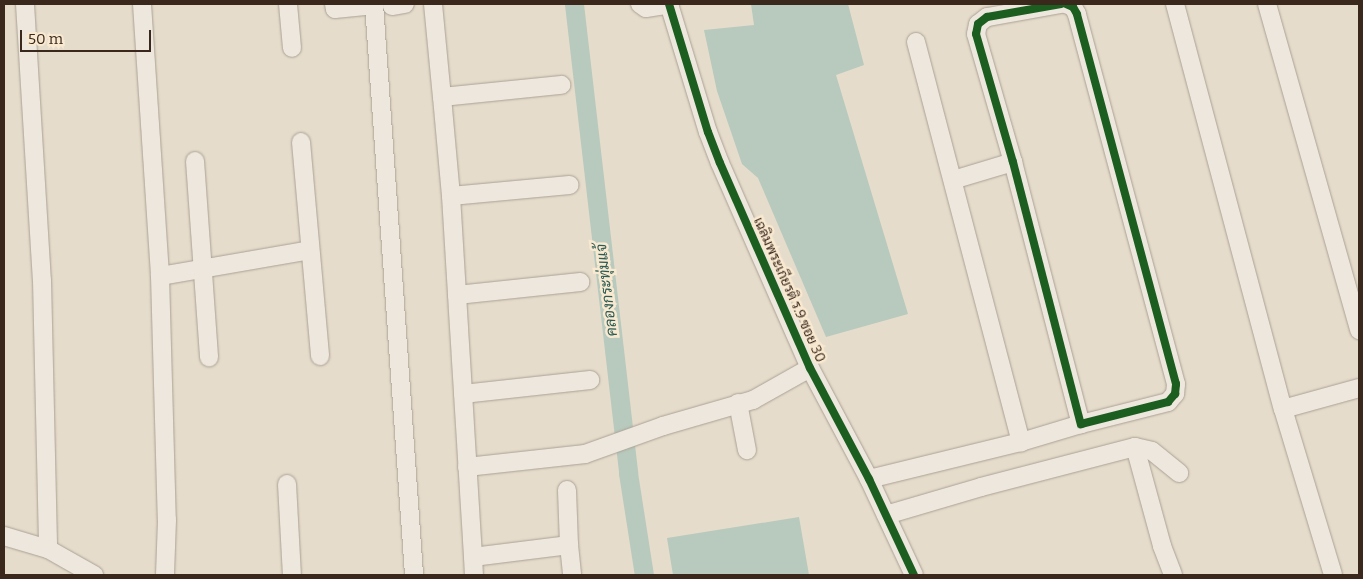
<!DOCTYPE html>
<html>
<head>
<meta charset="utf-8">
<style>
	body { margin:0 }
	#map { position:relative; width:1363px; height:579px; overflow:hidden; background:#e6dccb; font-family:Bitter,Sarabun,serif }
	div>[style] { position:absolute }
	.water>* { inset:0; background:#b7cabd }
	.canal>* { height:19px; margin:-9.5px; padding:0 9.5px; transform-origin:9.5px; border-radius:9.5px; background:#b7cabd }
	.roads { filter:drop-shadow(0 0 1px #aba194) drop-shadow(0 0 1px #aba194) }
	.street>* { height:18px; margin:-9px; padding:0 9px; transform-origin:9px; border-radius:9px; background:#ede7dd }
	.cycleway>* { height:8px; margin:-4px; padding:0 4px; transform-origin:4px; border-radius:4px; background:#1b5e20 }
	span { translate:-50% -50%; white-space:nowrap; text-align:center; line-height:1.15; -webkit-text-stroke:5px #f8e9d0; paint-order:stroke }
	.street-label { font-size:14px; color:#3a281c }
	.water-label { font-size:15px; color:#2a5b54; font-style:italic }
	.frame { position:absolute; inset:0; border:5px solid #3a281c; pointer-events:none }
	.scale { position:absolute; left:20px; top:30px; width:131px; height:22px; box-sizing:border-box; border:2px solid #3a281c; border-top:0; padding-left:6px; font-size:15px; line-height:18px; white-space:nowrap; color:#3a281c; -webkit-text-stroke:4px #f8e9d0; paint-order:stroke }
</style>
</head>
<body>
<div id="map">
	<div class="water">
		<div style="clip-path:polygon(751px 4px,848px 4px,864px 65px,836px 75px,908px 314px,826px 337px,758px 178px,742px 164px,717px 91px,704px 30px,754px 25px)"></div>
		<div style="clip-path:polygon(799px 517px,809px 575px,673px 575px,667px 538px)"></div>
	</div>
	<div class="canal">
		<div style="left:574px;top:4px;width:472px;rotate:83.4deg"></div>
		<div style="left:628px;top:473px;width:103px;rotate:81.1deg"></div>
	</div>
	<div class="roads">
		<div class="street">
			<div style="left:25px;top:4px;width:277px;rotate:86.5deg"></div>
			<div style="left:42px;top:280px;width:269px;rotate:88.7deg"></div>
			<div style="left:142px;top:4px;width:273px;rotate:86.2deg"></div>
			<div style="left:160px;top:276px;width:152px;rotate:-9.8deg"></div>
			<div style="left:288px;top:4px;width:44px;rotate:84.8deg"></div>
			<div style="left:334px;top:4px;width:5px;rotate:79deg"></div>
			<div style="left:335px;top:9px;width:40px;rotate:-5.7deg"></div>
			<div style="left:374px;top:4px;width:572px;rotate:85.99deg"></div>
			<div style="left:433px;top:4px;width:93px;rotate:84.5deg"></div>
			<div style="left:442px;top:97px;width:120px;rotate:-5.8deg"></div>
			<div style="left:640px;top:4px;width:7px;rotate:34deg"></div>
			<div style="left:646px;top:8px;width:24px;rotate:-9deg"></div>
			<div style="left:669px;top:4px;width:134px;rotate:73.1deg"></div>
			<div style="left:708px;top:132px;width:33px;rotate:69deg"></div>
			<div style="left:720px;top:163px;width:224px;rotate:66.3deg"></div>
			<div style="left:810px;top:368px;width:126px;rotate:62deg"></div>
			<div style="left:869px;top:479px;width:106px;rotate:64.9deg"></div>
			<div style="left:1061px;top:4px;width:75px;rotate:170deg"></div>
			<div style="left:987px;top:17px;width:11px;rotate:142deg"></div>
			<div style="left:978px;top:24px;width:10px;rotate:101deg"></div>
			<div style="left:976px;top:34px;width:133px;rotate:73.9deg"></div>
			<div style="left:1013px;top:162px;width:271px;rotate:75.5deg"></div>
			<div style="left:1081px;top:424px;width:90px;rotate:-14.2deg"></div>
			<div style="left:1168px;top:402px;width:11px;rotate:-49deg"></div>
			<div style="left:1175px;top:394px;width:10px;rotate:-84deg"></div>
			<div style="left:1176px;top:384px;width:383px;rotate:-105deg"></div>
			<div style="left:1077px;top:14px;width:8px;rotate:-120deg"></div>
			<div style="left:1073px;top:7px;width:8px;rotate:-157deg"></div>
			<div style="left:1175px;top:4px;width:419px;rotate:75.1deg"></div>
			<div style="left:1283px;top:409px;width:173px;rotate:73.2deg"></div>
			<div style="left:1267px;top:4px;width:339px;rotate:74.2deg"></div>
			<div style="left:392px;top:6px;width:13px;rotate:-9deg"></div>
			<div style="left:916px;top:42px;width:414px;rotate:75.3deg"></div>
			<div style="left:442px;top:97px;width:99px;rotate:84.8deg"></div>
			<div style="left:451px;top:196px;width:119px;rotate:-5.3deg"></div>
			<div style="left:301px;top:142px;width:215px;rotate:84.9deg"></div>
			<div style="left:195px;top:161px;width:197px;rotate:85.9deg"></div>
			<div style="left:953px;top:180px;width:63px;rotate:-16.7deg"></div>
			<div style="left:451px;top:196px;width:99px;rotate:86.5deg"></div>
			<div style="left:457px;top:295px;width:124px;rotate:-6deg"></div>
			<div style="left:160px;top:276px;width:244px;rotate:88.4deg"></div>
			<div style="left:167px;top:520px;width:55px;rotate:92.1deg"></div>
			<div style="left:457px;top:295px;width:262px;rotate:86.5deg"></div>
			<div style="left:473px;top:557px;width:97px;rotate:-7.1deg"></div>
			<div style="left:569px;top:545px;width:55px;rotate:-92.1deg"></div>
			<div style="left:463px;top:394px;width:128px;rotate:-6.3deg"></div>
			<div style="left:738px;top:403px;width:48px;rotate:79.2deg"></div>
			<div style="left:1283px;top:409px;width:79px;rotate:-15.4deg"></div>
			<div style="left:1135px;top:447px;width:103px;rotate:74.7deg"></div>
			<div style="left:1162px;top:546px;width:31px;rotate:69deg"></div>
			<div style="left:467px;top:467px;width:119px;rotate:-6.3deg"></div>
			<div style="left:585px;top:454px;width:83px;rotate:-19.7deg"></div>
			<div style="left:663px;top:426px;width:94px;rotate:-16.1deg"></div>
			<div style="left:753px;top:400px;width:65px;rotate:-29.3deg"></div>
			<div style="left:869px;top:479px;width:156px;rotate:-13.7deg"></div>
			<div style="left:1021px;top:442px;width:63px;rotate:-16.7deg"></div>
			<div style="left:287px;top:484px;width:91px;rotate:86.9deg"></div>
			<div style="left:886px;top:515px;width:99px;rotate:-16.4deg"></div>
			<div style="left:981px;top:487px;width:159px;rotate:-14.6deg"></div>
			<div style="left:1135px;top:447px;width:17px;rotate:13deg"></div>
			<div style="left:1152px;top:451px;width:35px;rotate:39deg"></div>
			<div style="left:4px;top:536px;width:46px;rotate:16.5deg"></div>
			<div style="left:48px;top:549px;width:53px;rotate:29.5deg"></div>
			<div style="left:569px;top:545px;width:30px;rotate:84deg"></div>
			<div style="left:473px;top:557px;width:18px;rotate:87deg"></div>
		</div>
	</div>
	<div class="cycleway">
		<div style="left:669px;top:4px;width:134px;rotate:73.1deg"></div>
		<div style="left:708px;top:132px;width:33px;rotate:69deg"></div>
		<div style="left:720px;top:163px;width:224px;rotate:66.3deg"></div>
		<div style="left:810px;top:368px;width:126px;rotate:62deg"></div>
		<div style="left:869px;top:479px;width:106px;rotate:64.9deg"></div>
		<div style="left:1061px;top:4px;width:75px;rotate:170deg"></div>
		<div style="left:987px;top:17px;width:11px;rotate:142deg"></div>
		<div style="left:978px;top:24px;width:10px;rotate:101deg"></div>
		<div style="left:976px;top:34px;width:133px;rotate:73.9deg"></div>
		<div style="left:1013px;top:162px;width:271px;rotate:75.5deg"></div>
		<div style="left:1081px;top:424px;width:90px;rotate:-14.2deg"></div>
		<div style="left:1168px;top:402px;width:11px;rotate:-49deg"></div>
		<div style="left:1175px;top:394px;width:10px;rotate:-84deg"></div>
		<div style="left:1176px;top:384px;width:383px;rotate:-105deg"></div>
		<div style="left:1077px;top:14px;width:8px;rotate:-120deg"></div>
		<div style="left:1073px;top:7px;width:8px;rotate:-157deg"></div>
	</div>
	<div class="street-label">
		<span style="left:789px;top:290px;rotate:66deg">เฉลิมพระเกียรติ ร.9 ซอย 30</span>
	</div>
	<div class="water-label">
		<span style="left:607px;top:290px;rotate:-97deg">คลองกระทุ่มแจ้</span>
	</div>
	<div class="frame"></div>
	<div class="scale">50 m</div>
</div>
</body>
</html>
